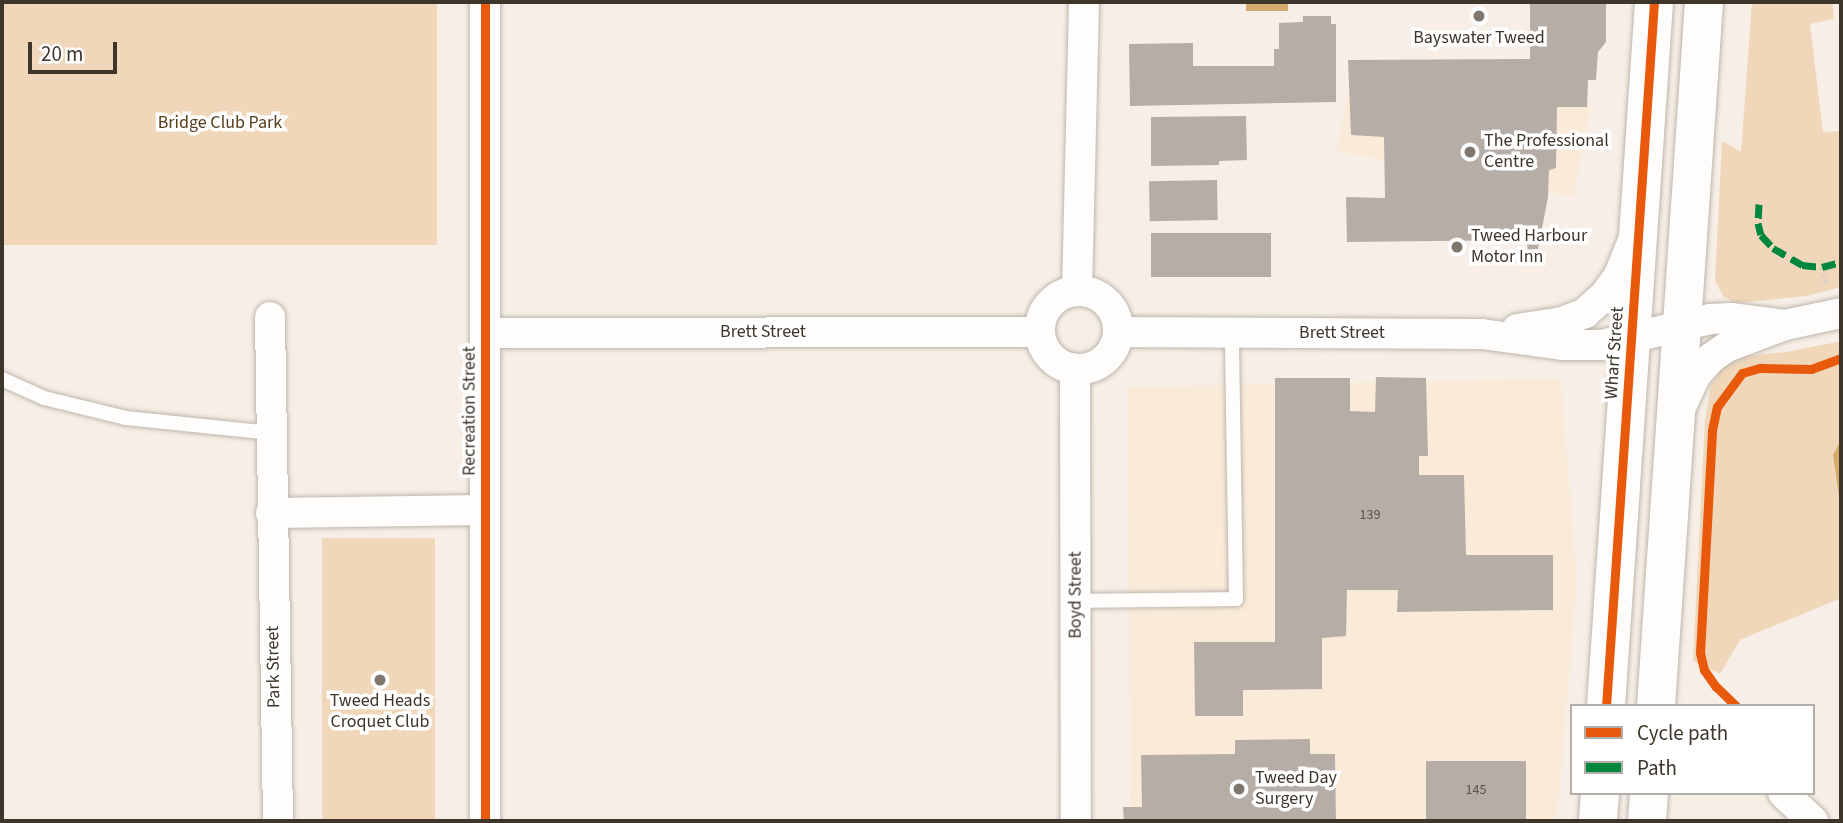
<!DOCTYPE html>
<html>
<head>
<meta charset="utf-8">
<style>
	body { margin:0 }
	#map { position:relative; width:1843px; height:823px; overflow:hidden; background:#f7efe7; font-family:"Source Sans 3",sans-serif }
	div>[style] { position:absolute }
	.built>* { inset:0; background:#faebd9; transform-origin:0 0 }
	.green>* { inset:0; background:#f0d7ba; transform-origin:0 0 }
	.water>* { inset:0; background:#d5aa6d; transform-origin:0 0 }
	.building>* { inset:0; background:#b6aea6; transform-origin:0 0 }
	.path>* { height:4.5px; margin-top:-2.25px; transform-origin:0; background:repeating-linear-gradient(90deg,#d2cfca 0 2px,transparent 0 7px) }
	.roads { filter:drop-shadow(0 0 2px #bdb6ad) drop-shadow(0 0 2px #bdb6ad) }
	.service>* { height:14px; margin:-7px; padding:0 7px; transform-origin:7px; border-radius:7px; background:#fefdfb }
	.minor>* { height:30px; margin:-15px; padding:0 15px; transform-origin:15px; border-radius:15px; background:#fefdfb }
	.minor>.ring { margin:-15px; padding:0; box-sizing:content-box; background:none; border:30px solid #fefdfb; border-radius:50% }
	.secondary>* { height:38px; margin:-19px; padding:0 19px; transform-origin:19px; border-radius:19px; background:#fefdfb }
	.quiet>* { height:7px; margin-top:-3.5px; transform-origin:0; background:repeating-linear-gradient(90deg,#00873e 0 14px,transparent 0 21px) }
	.cycleway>* { height:9px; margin:-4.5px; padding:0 4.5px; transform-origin:4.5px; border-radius:4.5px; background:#e8590c }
	.dots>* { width:19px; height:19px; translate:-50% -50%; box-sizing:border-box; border:4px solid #fff; border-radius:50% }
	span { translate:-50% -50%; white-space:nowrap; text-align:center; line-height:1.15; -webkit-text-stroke:7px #fff; paint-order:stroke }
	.number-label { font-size:14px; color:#5c544a }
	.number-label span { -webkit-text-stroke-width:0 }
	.poi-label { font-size:18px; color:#3e362b }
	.left { translate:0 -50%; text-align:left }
	.park-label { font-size:18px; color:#573e1c }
	.street-label { font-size:18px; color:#3e362b }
	.frame { position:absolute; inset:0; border:4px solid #3e362b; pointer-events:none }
	.legend { position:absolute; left:1570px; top:704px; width:245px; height:91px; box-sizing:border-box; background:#fff; border:2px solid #b2afaa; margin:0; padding:9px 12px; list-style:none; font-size:21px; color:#3e362b }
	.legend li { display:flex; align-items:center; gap:14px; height:35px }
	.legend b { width:35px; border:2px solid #b2afaa }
	.scale { position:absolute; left:28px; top:42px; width:89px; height:32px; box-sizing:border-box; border:4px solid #3e362b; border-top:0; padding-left:9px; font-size:21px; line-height:24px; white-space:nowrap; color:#3e362b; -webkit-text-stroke:5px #fff; paint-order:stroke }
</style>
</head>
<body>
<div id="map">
	<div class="built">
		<div style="left:1591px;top:106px;width:93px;height:241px;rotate:101deg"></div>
		<div style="clip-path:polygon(1561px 378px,1577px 581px,1557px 821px,1130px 821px,1128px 387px)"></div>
	</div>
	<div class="green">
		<div style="left:2px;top:2px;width:435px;height:243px"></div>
		<div style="clip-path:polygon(1752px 2px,1832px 2px,1834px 19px,1810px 24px,1823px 132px,1841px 131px,1841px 287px,1807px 296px,1736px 303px,1723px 296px,1715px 281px,1722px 141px,1741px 152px)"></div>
		<div style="clip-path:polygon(1841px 341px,1841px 440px,1833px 455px,1841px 510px,1841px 598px,1740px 640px,1720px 674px,1693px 661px,1705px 419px,1711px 385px,1723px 366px,1736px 357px,1786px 352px)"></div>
		<div style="left:435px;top:538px;width:283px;height:113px;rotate:90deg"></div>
	</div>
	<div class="water">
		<div style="left:1246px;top:2px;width:42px;height:9px"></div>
		<div style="clip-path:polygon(1841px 440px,1841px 510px,1833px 455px)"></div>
	</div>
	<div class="building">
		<div style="clip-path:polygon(1530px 2px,1606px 2px,1606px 42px,1598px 52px,1596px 80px,1588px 80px,1587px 107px,1557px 107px,1556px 168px,1549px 170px,1548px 197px,1538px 249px,1528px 250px,1526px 240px,1347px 242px,1346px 197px,1385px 198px,1384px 137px,1351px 135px,1348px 60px,1530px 59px)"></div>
		<div style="clip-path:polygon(1303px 16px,1331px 16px,1331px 24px,1336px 24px,1336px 102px,1130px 106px,1129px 44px,1193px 43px,1193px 66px,1274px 66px,1274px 49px,1279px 49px,1279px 23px,1303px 22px)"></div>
		<div style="clip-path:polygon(1246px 116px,1247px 160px,1219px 161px,1219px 165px,1151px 166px,1151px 117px)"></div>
		<div style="left:1217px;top:180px;width:40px;height:68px;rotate:89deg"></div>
		<div style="left:1271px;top:233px;width:44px;height:120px;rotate:90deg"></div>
		<div style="clip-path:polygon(1376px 377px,1426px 378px,1428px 456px,1419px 456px,1419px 475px,1464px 475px,1466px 555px,1553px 555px,1553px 610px,1397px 612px,1398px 590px,1347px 590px,1346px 636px,1322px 638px,1322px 689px,1243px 690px,1243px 716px,1195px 716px,1194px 642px,1275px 642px,1275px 378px,1350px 378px,1350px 411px,1375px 412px)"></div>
		<div style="clip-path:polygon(1310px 739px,1310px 754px,1335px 754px,1336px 821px,1124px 821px,1123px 807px,1142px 807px,1141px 755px,1235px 754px,1235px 740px)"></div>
		<div style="left:1526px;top:761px;width:58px;height:100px;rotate:90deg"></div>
	</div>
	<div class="path">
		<div style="left:1822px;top:267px;width:18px;rotate:74deg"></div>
	</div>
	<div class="roads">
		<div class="service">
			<div style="left:2px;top:379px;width:46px;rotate:24.3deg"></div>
			<div style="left:44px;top:398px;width:84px;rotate:13.7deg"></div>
			<div style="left:126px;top:418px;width:146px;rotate:5.9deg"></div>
			<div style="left:1076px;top:601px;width:160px;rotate:-0.7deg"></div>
			<div style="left:1236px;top:599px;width:267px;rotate:-90.9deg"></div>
		</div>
		<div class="minor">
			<div style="left:485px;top:2px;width:819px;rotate:90deg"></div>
			<div style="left:1077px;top:291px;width:289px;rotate:-88.6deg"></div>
			<div class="ring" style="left:1040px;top:291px;width:48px;height:48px"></div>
			<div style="left:270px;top:317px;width:504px;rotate:89.09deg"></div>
			<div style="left:1517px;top:329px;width:46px;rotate:-8.8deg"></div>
			<div style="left:1562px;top:322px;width:25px;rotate:-21deg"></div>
			<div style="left:1585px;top:313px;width:25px;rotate:-42deg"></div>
			<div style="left:1604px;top:296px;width:26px;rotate:-54deg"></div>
			<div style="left:1619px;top:275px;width:35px;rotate:-68deg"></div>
			<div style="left:1118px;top:332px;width:364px;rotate:0.3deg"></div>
			<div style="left:1482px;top:334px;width:81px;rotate:7.8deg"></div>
			<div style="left:1562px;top:345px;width:39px"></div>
			<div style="left:1601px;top:345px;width:112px;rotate:-13.4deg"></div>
			<div style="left:1710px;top:319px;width:21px;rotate:-3deg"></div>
			<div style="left:1731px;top:318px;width:54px;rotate:7.4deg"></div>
			<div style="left:485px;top:333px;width:555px;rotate:-0.1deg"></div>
			<div style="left:1075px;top:369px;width:452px;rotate:89.9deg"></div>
			<div style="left:1680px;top:409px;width:38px;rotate:-65deg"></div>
			<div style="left:1696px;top:375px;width:23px;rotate:-49deg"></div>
			<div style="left:1711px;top:358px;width:19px;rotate:-35deg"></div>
			<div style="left:1727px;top:347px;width:62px;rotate:-20.8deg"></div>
			<div style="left:1785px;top:325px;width:57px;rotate:-12.1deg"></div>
			<div style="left:271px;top:513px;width:214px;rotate:-0.8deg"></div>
			<div style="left:1783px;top:793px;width:41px;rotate:43deg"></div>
		</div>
		<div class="secondary">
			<div style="left:1606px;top:706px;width:706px;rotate:-86.1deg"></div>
			<div style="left:1656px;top:706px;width:706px;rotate:-86.1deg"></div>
			<div style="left:1598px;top:821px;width:28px;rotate:-86deg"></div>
			<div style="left:1647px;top:821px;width:28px;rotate:-86deg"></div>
		</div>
	</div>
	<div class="quiet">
		<div style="left:1759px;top:204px;width:19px;rotate:93deg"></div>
		<div style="left:1758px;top:223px;width:12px;rotate:76deg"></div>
		<div style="left:1761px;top:235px;width:18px;rotate:47deg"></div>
		<div style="left:1773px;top:248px;width:34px;rotate:30deg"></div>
		<div style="left:1802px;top:265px;width:20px;rotate:6deg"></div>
		<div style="left:1822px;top:267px;width:20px;rotate:-15deg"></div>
	</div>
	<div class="cycleway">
		<div style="left:485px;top:2px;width:819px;rotate:90deg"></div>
		<div style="left:1606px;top:706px;width:706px;rotate:-86.1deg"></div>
		<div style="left:1736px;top:706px;width:28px;rotate:-136deg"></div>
		<div style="left:1716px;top:687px;width:21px;rotate:-125deg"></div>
		<div style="left:1704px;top:670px;width:17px;rotate:-103deg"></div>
		<div style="left:1700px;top:653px;width:223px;rotate:-86.9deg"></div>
		<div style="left:1712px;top:430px;width:24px;rotate:-78deg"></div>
		<div style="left:1717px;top:407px;width:42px;rotate:-53.7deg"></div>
		<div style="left:1742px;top:373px;width:19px;rotate:-16deg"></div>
		<div style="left:1760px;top:368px;width:51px;rotate:1.1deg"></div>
		<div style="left:1811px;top:369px;width:32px;rotate:-20deg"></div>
	</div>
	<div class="dots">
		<div style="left:1479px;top:16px;background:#7f776d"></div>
		<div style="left:1470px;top:152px;background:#7f776d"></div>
		<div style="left:1457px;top:247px;background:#7f776d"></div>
		<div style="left:380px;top:680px;background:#7f776d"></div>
		<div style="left:1239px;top:789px;background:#7f776d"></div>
	</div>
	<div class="number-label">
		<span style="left:1370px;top:515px">139</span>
		<span style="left:1476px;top:790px">145</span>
	</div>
	<div class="poi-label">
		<span style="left:1479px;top:38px">Bayswater Tweed</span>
		<span class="left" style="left:1484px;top:152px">The Professional<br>Centre</span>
		<span class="left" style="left:1471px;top:247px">Tweed Harbour<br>Motor Inn</span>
		<span style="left:380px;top:712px">Tweed Heads<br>Croquet Club</span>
		<span class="left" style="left:1255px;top:789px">Tweed Day<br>Surgery</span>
	</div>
	<div class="park-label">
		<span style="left:220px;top:123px">Bridge Club Park</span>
	</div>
	<div class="street-label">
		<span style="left:763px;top:332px">Brett Street</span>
		<span style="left:1342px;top:333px">Brett Street</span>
		<span style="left:1615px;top:353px;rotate:-86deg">Wharf Street</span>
		<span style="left:470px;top:411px;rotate:-90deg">Recreation Street</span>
		<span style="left:1076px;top:595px;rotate:-90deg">Boyd Street</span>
		<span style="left:274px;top:667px;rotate:-91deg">Park Street</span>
	</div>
	<div class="frame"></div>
	<ul class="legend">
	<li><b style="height:9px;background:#e8590c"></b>Cycle path</li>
	<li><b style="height:9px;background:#00873e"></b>Path</li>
	</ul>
	<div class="scale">20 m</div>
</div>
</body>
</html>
